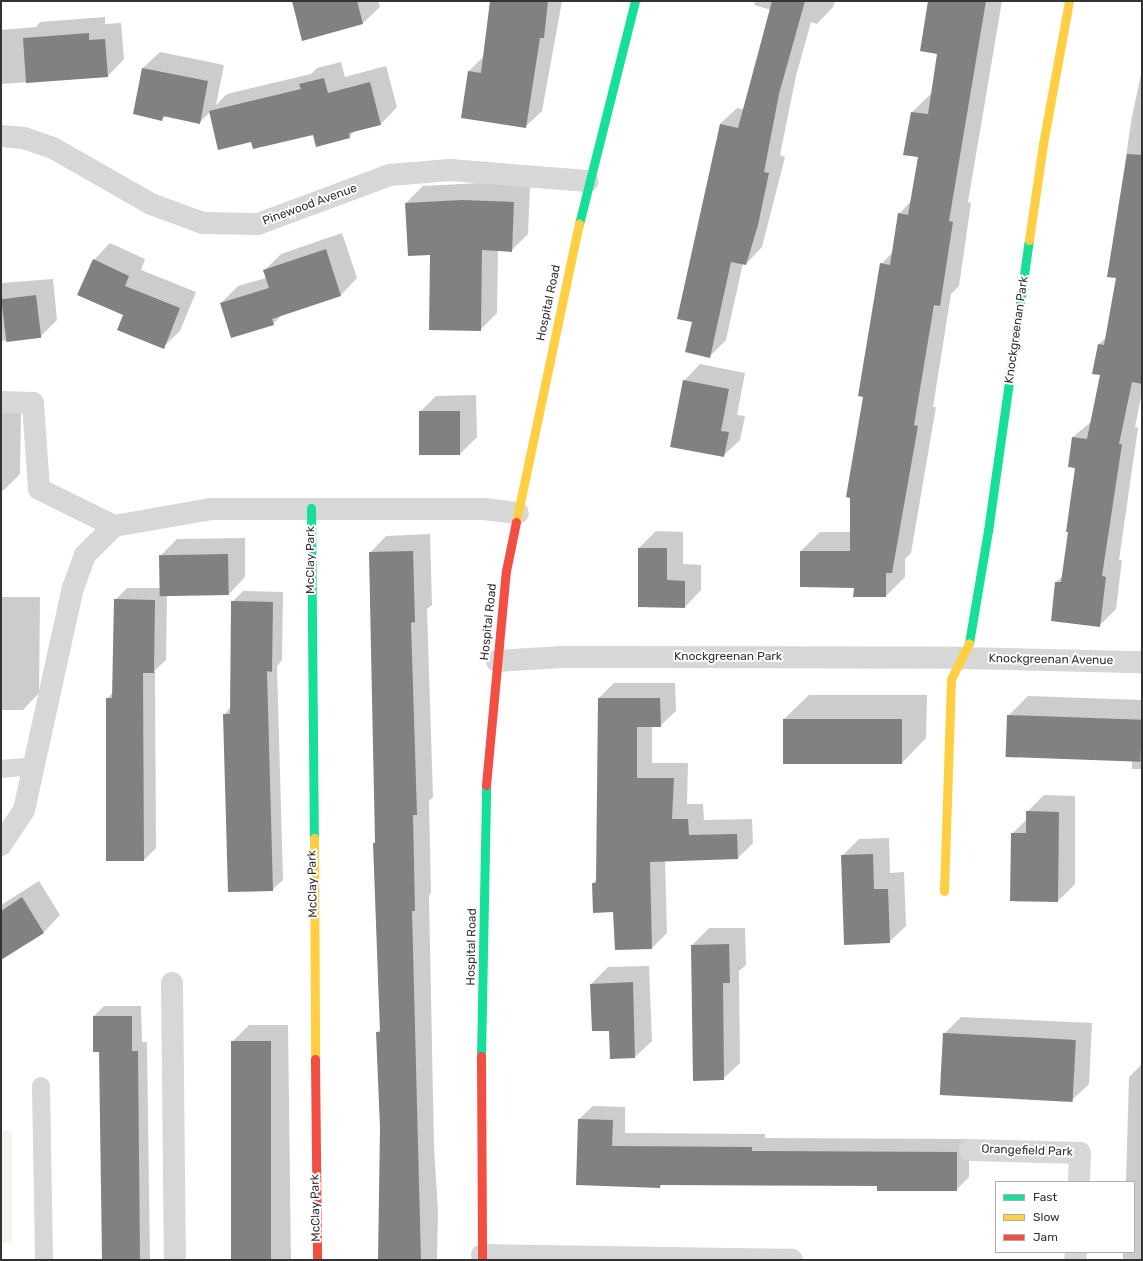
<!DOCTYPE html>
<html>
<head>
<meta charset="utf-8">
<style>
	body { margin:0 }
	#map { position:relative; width:1143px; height:1261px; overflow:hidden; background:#fff; font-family:Rubik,sans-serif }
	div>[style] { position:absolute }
	.green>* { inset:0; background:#f1f5ed; transform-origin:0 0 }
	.shadow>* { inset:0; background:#0003 }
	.building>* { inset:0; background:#818181; transform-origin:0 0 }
	.lane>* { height:18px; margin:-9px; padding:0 9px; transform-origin:9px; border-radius:9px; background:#d7d7d7 }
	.street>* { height:22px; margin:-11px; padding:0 11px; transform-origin:11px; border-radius:11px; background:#d7d7d7 }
	.fast>* { height:9px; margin:-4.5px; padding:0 4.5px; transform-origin:4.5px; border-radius:4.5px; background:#16e098 }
	.slow>* { height:9px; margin:-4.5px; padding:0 4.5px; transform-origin:4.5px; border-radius:4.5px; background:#ffcf43 }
	.jam>* { height:9px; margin:-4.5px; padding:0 4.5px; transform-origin:4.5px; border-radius:4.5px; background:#f24e42 }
	span { translate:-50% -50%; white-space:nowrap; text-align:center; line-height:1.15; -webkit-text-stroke:4px #fff; paint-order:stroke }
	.street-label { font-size:12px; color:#333 }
	.frame { position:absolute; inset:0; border:2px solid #333; pointer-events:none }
	.legend { position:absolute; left:995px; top:1181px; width:140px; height:72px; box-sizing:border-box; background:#fff; border:1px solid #adadad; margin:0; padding:5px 7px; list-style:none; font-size:12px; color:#333 }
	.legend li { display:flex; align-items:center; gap:8px; height:20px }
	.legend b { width:20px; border:1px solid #adadad }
</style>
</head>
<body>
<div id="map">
	<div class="green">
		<div style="left:1px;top:1131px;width:11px;height:112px"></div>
	</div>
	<div class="shadow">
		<div style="clip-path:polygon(293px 1px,378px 1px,380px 7px,363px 23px,303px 39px)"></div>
		<div style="clip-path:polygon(491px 1px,562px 1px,542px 111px,525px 127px,469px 71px,484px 56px)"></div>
		<div style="clip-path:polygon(756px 1px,835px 1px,833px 7px,817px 24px,811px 22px,796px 76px,780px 155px,785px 157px,762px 247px,746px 264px,743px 263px,726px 340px,710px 356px,693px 321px,720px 124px,737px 108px,744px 109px,771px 10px,754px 5px)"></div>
		<div style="clip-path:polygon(949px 1px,1002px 1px,968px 202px,971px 203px,959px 286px,951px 294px,933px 407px,936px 407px,911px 553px,905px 559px,905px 577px,886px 596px,855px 587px,801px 551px,820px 532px,851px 532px,881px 264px,893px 252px,899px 214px,911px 201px,919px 157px,904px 154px,912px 112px,932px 93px)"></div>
		<div style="clip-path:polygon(105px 17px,105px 24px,121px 23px,124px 59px,108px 76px,1px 84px,1px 30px,36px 27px,40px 22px)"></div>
		<div style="clip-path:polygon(160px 52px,224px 65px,216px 105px,227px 94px,311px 74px,317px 68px,341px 62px,345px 77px,386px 66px,397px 107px,381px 124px,356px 130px,349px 137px,314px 134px,252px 141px,210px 112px,199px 123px,166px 116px,162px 120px,143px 68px)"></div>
		<div style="clip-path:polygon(1142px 70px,1142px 392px,1135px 427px,1138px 428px,1119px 560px,1122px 560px,1116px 609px,1099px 626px,1056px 582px,1063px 576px,1069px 531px,1076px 467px,1073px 437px,1092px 421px,1102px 375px,1099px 344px,1107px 337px,1117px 278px,1108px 276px,1132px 116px)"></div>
		<div style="clip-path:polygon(480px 183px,530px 186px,528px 234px,511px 251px,498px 250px,497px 313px,480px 330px,431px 253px,406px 203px,423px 186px)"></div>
		<div style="clip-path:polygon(342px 233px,357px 278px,341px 295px,283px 314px,273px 324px,221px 303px,238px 286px,266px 278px,264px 271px,281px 254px)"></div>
		<div style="clip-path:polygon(110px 243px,145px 259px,141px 270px,196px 292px,180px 331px,163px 347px,94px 260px)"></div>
		<div style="clip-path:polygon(53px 279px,57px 320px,40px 337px,1px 341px,1px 283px)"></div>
		<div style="clip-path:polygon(700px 364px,745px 373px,737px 415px,745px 416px,740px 440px,723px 456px,684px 381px)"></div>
		<div style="clip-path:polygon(476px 395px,477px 437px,460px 454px,420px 454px,420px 412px,436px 396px)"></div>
		<div style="clip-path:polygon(1px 408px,21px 409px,20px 474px,4px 490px,1px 490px)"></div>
		<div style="clip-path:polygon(656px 531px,683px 532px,683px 564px,701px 565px,701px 590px,685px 607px,639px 548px)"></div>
		<div style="clip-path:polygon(430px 534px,432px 605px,427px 609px,433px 797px,429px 801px,431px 893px,429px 896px,434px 1147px,438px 1211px,437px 1260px,379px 1260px,381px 1128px,377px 1032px,381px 1029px,374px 843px,376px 841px,370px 553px,386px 536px)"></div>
		<div style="clip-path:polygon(245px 538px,245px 577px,229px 594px,167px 595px,166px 660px,155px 670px,156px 848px,144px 860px,107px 699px,113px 692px,115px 600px,127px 588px,161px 588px,160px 556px,177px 539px)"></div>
		<div style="clip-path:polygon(243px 591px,283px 592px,282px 660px,277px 666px,283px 880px,272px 890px,224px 715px,231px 707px,232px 602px)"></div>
		<div style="clip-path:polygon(2px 597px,40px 597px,39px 693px,23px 710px,1px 710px)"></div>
		<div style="clip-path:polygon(614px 683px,675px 683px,676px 711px,660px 726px,652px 726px,652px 763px,688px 763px,687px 804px,703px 804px,704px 820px,752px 819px,753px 843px,738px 858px,665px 860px,667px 933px,652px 948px,614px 911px,593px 883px,597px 879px,599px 698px)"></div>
		<div style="clip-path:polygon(809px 695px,927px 695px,926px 738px,902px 763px,784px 719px)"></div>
		<div style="clip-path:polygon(1028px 696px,1142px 700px,1142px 769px,1132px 769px,1132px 761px,1008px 716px)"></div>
		<div style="clip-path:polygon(1044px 795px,1075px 796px,1075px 884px,1058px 901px,1012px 834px,1027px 819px,1027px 812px)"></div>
		<div style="clip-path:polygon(889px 838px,890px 873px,904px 872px,906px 926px,889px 942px,842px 856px,859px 839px)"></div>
		<div style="clip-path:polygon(39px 881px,60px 915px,44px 932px,1px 959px,1px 905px)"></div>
		<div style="clip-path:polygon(709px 928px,745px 928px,746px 965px,739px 971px,740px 1063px,723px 1079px,692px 945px)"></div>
		<div style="clip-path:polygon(649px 966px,652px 1041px,635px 1057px,611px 1058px,610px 1030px,591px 984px,608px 967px)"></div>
		<div style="clip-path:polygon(104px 1006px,141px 1006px,142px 1042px,147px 1042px,150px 1260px,103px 1260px,100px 1051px,94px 1016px)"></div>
		<div style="clip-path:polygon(961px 1017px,1092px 1023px,1089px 1084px,1072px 1100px,944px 1034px)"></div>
		<div style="clip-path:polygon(249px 1025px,288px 1025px,291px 1260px,235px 1260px,232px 1042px)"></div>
		<div style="clip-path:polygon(1142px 1064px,1142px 1260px,1123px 1260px,1123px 1252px,1134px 1252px,1134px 1182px,1126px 1182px,1129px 1077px)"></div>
		<div style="clip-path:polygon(593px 1106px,625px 1107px,625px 1133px,765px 1134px,765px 1138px,969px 1139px,969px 1177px,956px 1190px,878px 1185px,662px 1184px,660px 1187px,577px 1184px,579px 1119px)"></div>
	</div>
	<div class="building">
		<div style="clip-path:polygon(292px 1px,357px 1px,363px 24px,302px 41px)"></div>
		<div style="clip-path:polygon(490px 1px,548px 1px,544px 38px,540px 38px,526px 128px,461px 118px,468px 71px,481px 73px)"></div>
		<div style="clip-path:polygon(772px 1px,805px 1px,779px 94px,764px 172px,769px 173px,758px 225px,746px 265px,731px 262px,710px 358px,685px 352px,692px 322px,677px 319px,720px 124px,738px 128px)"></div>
		<div style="clip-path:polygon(928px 1px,986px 1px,949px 221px,953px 222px,940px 306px,934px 305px,914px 425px,918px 426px,892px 573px,886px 573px,886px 597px,853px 597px,854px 588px,800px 587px,800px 551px,850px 551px,850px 498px,846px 497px,863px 397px,858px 396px,880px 263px,890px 265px,898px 213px,908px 215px,918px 157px,903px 155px,911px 112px,928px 114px,937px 54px,920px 51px)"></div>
		<div style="clip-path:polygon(89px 33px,89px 40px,105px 39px,108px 77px,26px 83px,23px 38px)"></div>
		<div style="clip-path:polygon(142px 68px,208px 81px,200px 124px,163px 116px,162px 121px,133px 114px)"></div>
		<div style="clip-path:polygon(324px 78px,328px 93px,370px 82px,381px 125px,349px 133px,350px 138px,316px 147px,313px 135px,253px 149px,251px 142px,218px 150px,209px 111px,301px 89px,299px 84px)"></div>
		<div style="clip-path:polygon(1127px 154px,1142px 155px,1142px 384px,1132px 382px,1119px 444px,1122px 444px,1102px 576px,1106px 577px,1100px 627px,1051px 621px,1055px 582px,1061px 582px,1068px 532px,1066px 532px,1075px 468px,1068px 467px,1072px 437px,1087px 439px,1100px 375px,1092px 374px,1098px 344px,1104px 345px,1116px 278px,1107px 277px)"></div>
		<div style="clip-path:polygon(462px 200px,514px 202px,512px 252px,482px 250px,481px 331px,429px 330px,430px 255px,408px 256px,405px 203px)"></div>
		<div style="clip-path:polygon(326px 249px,341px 296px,272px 319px,274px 325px,231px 338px,220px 303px,269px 288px,263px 270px)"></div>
		<div style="clip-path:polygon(93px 259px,129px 276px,125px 286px,180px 308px,164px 349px,117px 330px,123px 315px,77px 295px)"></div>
		<div style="left:36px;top:295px;width:43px;height:35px;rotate:83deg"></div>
		<div style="clip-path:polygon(683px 380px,729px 389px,721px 431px,729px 432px,724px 457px,670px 447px)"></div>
		<div style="left:460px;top:411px;width:44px;height:41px;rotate:90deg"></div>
		<div style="clip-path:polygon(638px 548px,667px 548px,667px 580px,685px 581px,685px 608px,638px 607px)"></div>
		<div style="clip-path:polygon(413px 551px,415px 622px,411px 623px,417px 815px,413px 815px,415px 911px,412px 911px,421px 1260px,378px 1260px,380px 1128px,376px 1032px,380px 1032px,373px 843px,375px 843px,369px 552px)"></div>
		<div style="left:228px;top:554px;width:41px;height:69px;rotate:89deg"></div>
		<div style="clip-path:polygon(114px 599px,155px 600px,154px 673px,143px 673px,144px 861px,106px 861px,106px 698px,112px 698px)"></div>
		<div style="clip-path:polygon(231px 601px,273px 602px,272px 672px,267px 671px,273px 891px,228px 892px,223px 714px,230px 714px)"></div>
		<div style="clip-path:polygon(598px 698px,660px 698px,661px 727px,637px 727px,637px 778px,674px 778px,672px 819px,688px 819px,689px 835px,737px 834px,738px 859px,650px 862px,652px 949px,615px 950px,613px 912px,593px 913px,592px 883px,596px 883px)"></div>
		<div style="left:1007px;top:715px;width:135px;height:42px;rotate:2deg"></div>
		<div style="left:783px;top:719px;width:119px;height:45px"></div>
		<div style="clip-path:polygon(1026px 811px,1059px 812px,1058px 902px,1010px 901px,1011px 833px,1026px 833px)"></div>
		<div style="clip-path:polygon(873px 854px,874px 889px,888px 889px,890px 943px,844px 945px,841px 855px)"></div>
		<div style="clip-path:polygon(22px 897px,44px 933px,1px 960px,1px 911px)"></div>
		<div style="clip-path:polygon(729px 944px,730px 983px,723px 983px,724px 1080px,693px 1081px,691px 945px)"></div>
		<div style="clip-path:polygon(633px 982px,635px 1058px,610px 1059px,609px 1031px,592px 1031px,590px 984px)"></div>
		<div style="clip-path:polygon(93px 1016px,132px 1016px,132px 1051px,138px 1051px,140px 1260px,102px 1260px,99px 1052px,93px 1052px)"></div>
		<div style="left:943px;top:1033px;width:133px;height:62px;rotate:3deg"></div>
		<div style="left:231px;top:1041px;width:40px;height:219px"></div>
		<div style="clip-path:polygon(578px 1119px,613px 1120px,612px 1146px,752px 1147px,752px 1151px,957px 1152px,957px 1191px,877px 1191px,877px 1186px,660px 1185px,660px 1188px,576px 1185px)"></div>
	</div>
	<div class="lane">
		<div style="left:1px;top:769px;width:33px;rotate:-5deg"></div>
		<div style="left:41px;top:1086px;width:174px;rotate:89deg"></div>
	</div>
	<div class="street">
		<div style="left:1px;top:136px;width:23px;rotate:5deg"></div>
		<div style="left:24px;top:138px;width:31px;rotate:19deg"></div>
		<div style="left:53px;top:148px;width:113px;rotate:29.7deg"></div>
		<div style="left:151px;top:204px;width:55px;rotate:20.1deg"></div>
		<div style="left:203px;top:223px;width:55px;rotate:1deg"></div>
		<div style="left:258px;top:224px;width:141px;rotate:-20.4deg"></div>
		<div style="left:390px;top:175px;width:60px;rotate:-4.8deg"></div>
		<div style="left:450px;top:170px;width:138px;rotate:4.6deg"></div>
		<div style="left:1px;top:402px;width:32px;rotate:2deg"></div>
		<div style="left:33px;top:403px;width:86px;rotate:86deg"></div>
		<div style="left:39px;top:489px;width:84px;rotate:26.3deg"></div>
		<div style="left:497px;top:661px;width:65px;rotate:-3.5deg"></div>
		<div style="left:562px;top:657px;width:398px;rotate:0.1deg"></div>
		<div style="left:960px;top:658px;width:182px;rotate:1.3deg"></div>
		<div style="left:1px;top:845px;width:42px;rotate:-56.7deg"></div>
		<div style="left:24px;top:810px;width:227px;rotate:-77.6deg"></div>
		<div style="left:73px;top:588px;width:35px;rotate:-70deg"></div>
		<div style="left:85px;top:555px;width:41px;rotate:-45deg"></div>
		<div style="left:114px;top:526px;width:98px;rotate:-9.9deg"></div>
		<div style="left:211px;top:509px;width:273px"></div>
		<div style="left:484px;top:509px;width:34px;rotate:7deg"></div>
		<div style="left:172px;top:983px;width:277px;rotate:89.4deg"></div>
		<div style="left:970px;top:1150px;width:110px;rotate:1.6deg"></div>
		<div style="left:1080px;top:1153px;width:29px;rotate:92deg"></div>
		<div style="left:482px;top:1255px;width:310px;rotate:0.9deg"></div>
		<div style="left:1075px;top:1260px;width:8px;rotate:-83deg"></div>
	</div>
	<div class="fast">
		<div style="left:579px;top:224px;width:230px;rotate:-75.9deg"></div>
		<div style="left:311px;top:508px;width:330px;rotate:89.5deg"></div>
		<div style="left:969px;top:643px;width:114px;rotate:-80.4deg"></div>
		<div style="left:988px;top:531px;width:294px;rotate:-82deg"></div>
		<div style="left:481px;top:1056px;width:271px;rotate:-88.9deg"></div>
	</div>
	<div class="slow">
		<div style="left:1029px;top:240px;width:97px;rotate:-81.7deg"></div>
		<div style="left:1043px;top:144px;width:145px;rotate:-79.7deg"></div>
		<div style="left:516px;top:522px;width:305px;rotate:-78.1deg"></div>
		<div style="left:314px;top:838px;width:221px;rotate:89.7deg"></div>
		<div style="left:944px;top:891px;width:212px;rotate:-88.1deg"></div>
		<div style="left:951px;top:679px;width:40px;rotate:-63.4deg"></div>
	</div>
	<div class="jam">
		<div style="left:486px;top:785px;width:215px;rotate:-84.7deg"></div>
		<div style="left:506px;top:571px;width:50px;rotate:-78.5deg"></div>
		<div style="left:481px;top:1056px;width:204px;rotate:89.7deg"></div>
		<div style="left:315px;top:1059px;width:201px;rotate:89.4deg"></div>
	</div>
	<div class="street-label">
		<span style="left:310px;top:205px;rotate:-20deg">Pinewood Avenue</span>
		<span style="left:549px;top:303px;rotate:-78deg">Hospital Road</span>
		<span style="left:1017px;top:330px;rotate:-82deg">Knockgreenan Park</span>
		<span style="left:311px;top:560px;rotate:-90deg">McClay Park</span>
		<span style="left:489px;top:622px;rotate:-84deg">Hospital Road</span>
		<span style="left:728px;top:657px">Knockgreenan Park</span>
		<span style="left:1051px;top:660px;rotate:1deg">Knockgreenan Avenue</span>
		<span style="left:313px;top:884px;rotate:-91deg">McClay Park</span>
		<span style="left:472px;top:947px;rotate:-89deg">Hospital Road</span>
		<span style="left:1027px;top:1151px;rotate:2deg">Orangefield Park</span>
		<span style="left:316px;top:1208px;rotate:-91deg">McClay Park</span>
	</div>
	<div class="frame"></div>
	<ul class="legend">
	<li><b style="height:5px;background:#16e098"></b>Fast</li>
	<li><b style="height:5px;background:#ffcf43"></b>Slow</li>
	<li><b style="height:5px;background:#f24e42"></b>Jam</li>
	</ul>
</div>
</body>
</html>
